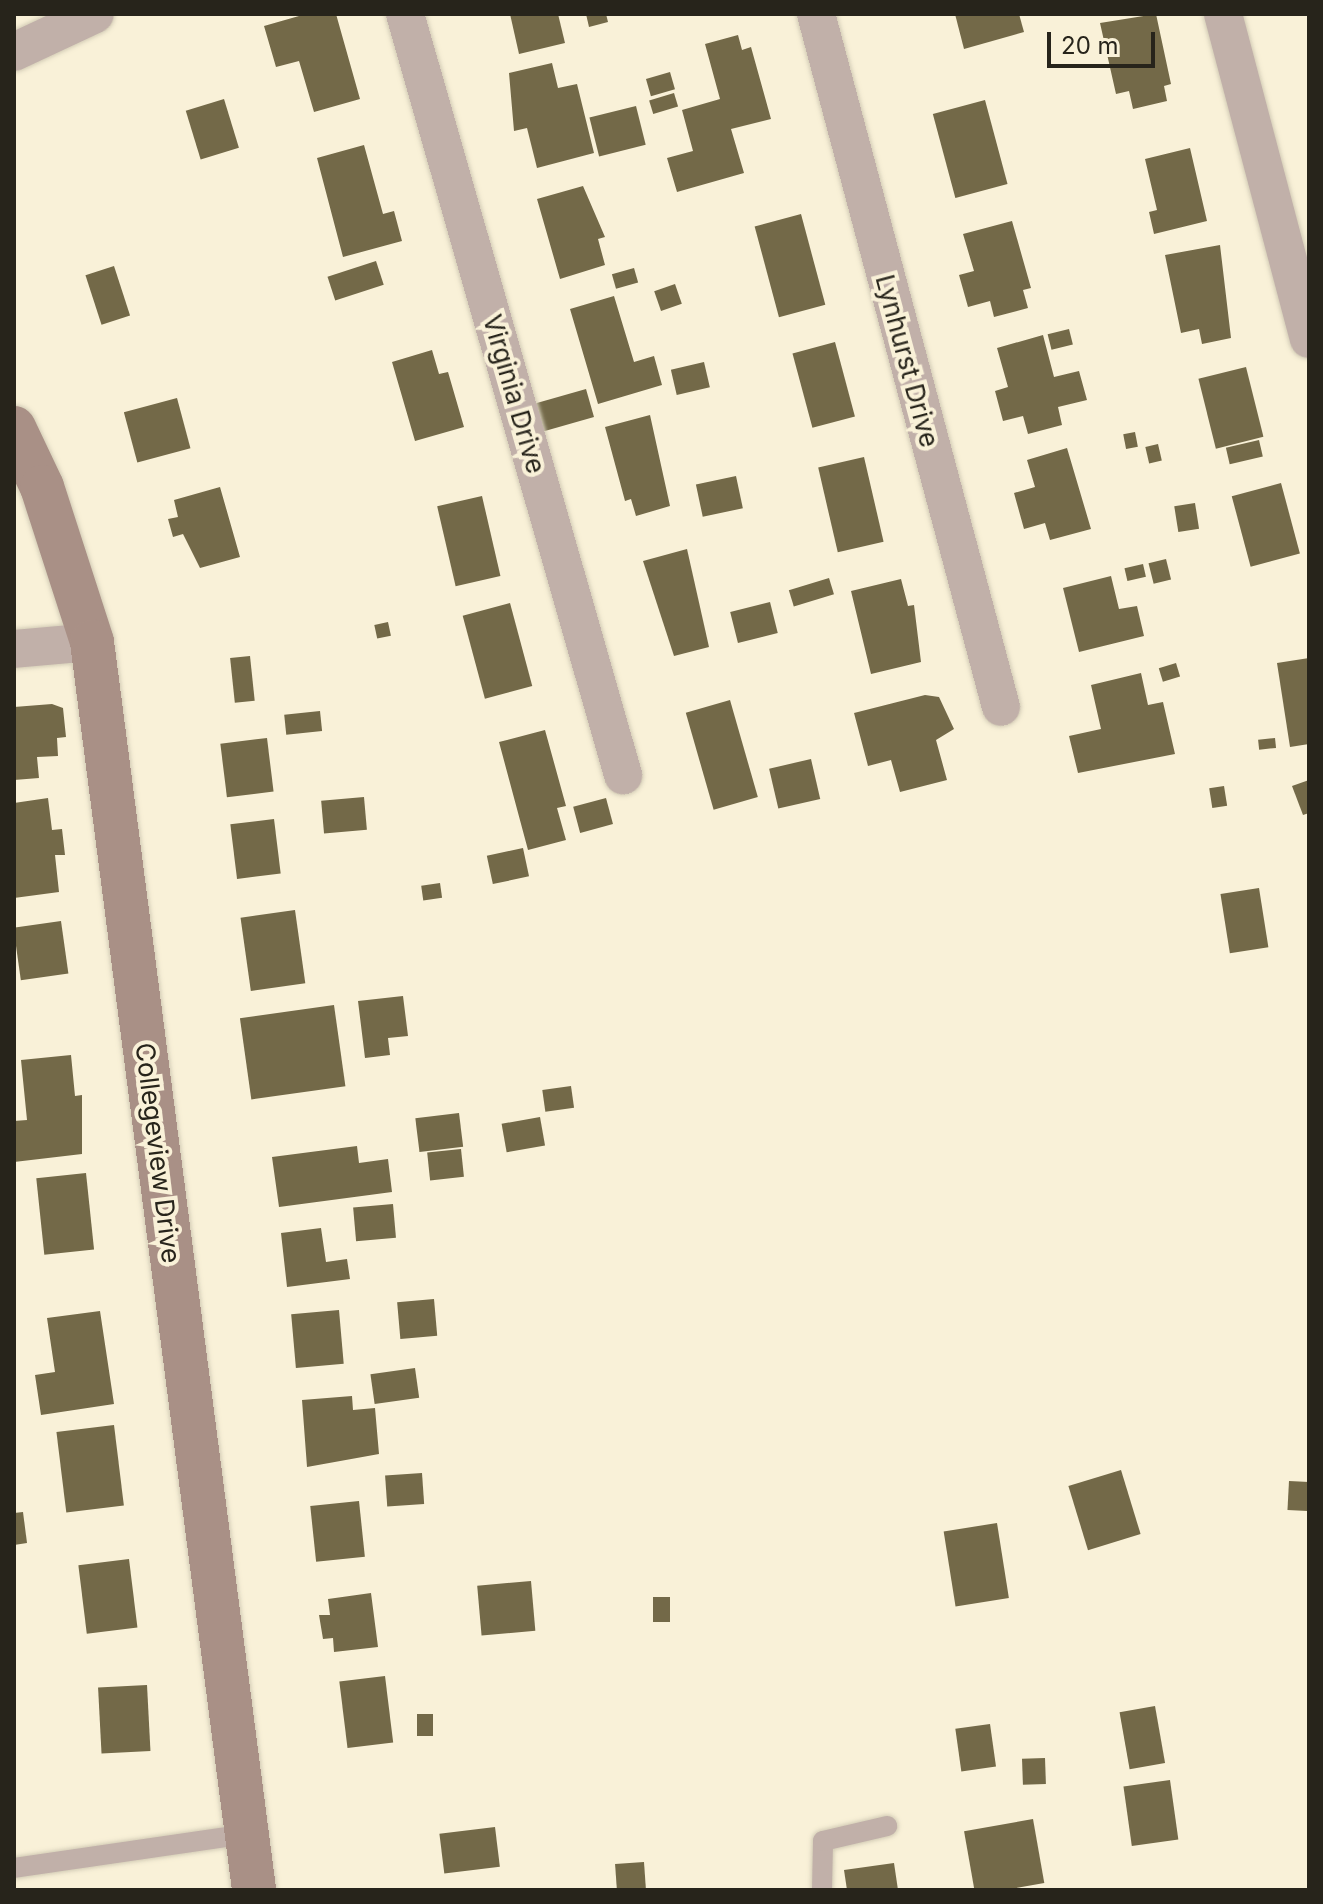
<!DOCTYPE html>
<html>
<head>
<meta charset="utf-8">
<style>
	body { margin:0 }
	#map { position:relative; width:1323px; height:1904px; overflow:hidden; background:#f9f1d8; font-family:Inter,sans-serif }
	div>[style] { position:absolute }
	.building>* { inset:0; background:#736948; transform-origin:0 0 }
	.roads { filter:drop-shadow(0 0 2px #d3ccb6) drop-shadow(0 0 2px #d3ccb6) }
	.lane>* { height:20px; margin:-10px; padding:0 10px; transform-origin:10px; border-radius:10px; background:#c1b0a9 }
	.street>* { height:38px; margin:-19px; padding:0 19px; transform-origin:19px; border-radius:19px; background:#c1b0a9 }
	.secondary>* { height:44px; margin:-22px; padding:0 22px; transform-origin:22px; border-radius:22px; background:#a99086 }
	span { translate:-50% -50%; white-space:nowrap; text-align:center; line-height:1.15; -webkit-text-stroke:8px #f9f1d8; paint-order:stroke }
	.street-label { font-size:26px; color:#27241b }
	.frame { position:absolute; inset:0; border:16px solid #27241b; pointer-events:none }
	.scale { position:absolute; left:1047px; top:32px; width:108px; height:36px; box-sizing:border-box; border:4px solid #27241b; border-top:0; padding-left:10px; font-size:24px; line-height:28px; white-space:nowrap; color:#27241b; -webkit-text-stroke:6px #f9f1d8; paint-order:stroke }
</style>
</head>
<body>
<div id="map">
	<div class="building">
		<div style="clip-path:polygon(306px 14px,336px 14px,360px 99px,314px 112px,299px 61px,276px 67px,264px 26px)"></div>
		<div style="clip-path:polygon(510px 14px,558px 14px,565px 43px,519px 54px)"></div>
		<div style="clip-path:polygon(586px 14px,606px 14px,608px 22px,589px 27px)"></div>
		<div style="clip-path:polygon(955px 14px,1019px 14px,1024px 32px,964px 49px)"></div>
		<div style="clip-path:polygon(1156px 14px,1171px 84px,1164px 86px,1167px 101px,1133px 109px,1129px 91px,1116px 94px,1100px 23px)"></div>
		<div style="clip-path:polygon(738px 35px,742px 50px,751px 47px,771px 119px,731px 129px,744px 173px,677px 192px,667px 158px,693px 151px,682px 110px,720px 99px,705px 44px)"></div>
		<div style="clip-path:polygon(552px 63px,558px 88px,577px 84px,594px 153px,537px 168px,527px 128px,514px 131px,509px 73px)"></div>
		<div style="left:670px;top:72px;width:18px;height:25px;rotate:74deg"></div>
		<div style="left:674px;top:93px;width:14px;height:26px;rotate:73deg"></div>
		<div style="left:224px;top:99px;width:51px;height:40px;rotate:73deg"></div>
		<div style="left:985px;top:100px;width:87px;height:54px;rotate:75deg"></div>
		<div style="left:636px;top:106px;width:40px;height:48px;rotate:76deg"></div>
		<div style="clip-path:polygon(364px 145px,383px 214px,394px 211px,402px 241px,343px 257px,317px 158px)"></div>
		<div style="clip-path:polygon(1190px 148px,1207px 221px,1154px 234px,1149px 212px,1157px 210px,1145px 159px)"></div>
		<div style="clip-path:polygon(583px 186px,605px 237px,598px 239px,605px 265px,560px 279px,537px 199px)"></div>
		<div style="left:801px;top:214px;width:94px;height:48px;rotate:75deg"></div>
		<div style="clip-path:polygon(1012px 221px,1031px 288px,1023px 290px,1028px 308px,994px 317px,990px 301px,968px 307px,959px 275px,974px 271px,963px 234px)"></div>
		<div style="clip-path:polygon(1220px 245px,1231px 338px,1202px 344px,1199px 329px,1181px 333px,1165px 255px)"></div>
		<div style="left:376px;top:261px;width:25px;height:51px;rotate:72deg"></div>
		<div style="left:114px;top:266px;width:52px;height:30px;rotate:72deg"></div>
		<div style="left:634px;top:268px;width:15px;height:23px;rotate:74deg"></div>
		<div style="left:675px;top:284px;width:21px;height:22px;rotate:71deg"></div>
		<div style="clip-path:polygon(614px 296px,634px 362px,654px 356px,662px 385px,598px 404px,570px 309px)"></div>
		<div style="left:1069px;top:329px;width:16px;height:22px;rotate:76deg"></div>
		<div style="clip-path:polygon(1043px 335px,1054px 377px,1079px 371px,1087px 400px,1058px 407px,1062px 425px,1028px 434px,1023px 416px,1003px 421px,995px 391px,1008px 387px,997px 348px)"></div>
		<div style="left:835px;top:342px;width:77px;height:44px;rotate:75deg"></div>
		<div style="clip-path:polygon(432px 350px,439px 374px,448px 372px,464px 427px,415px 441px,392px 362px)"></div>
		<div style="left:704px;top:362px;width:26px;height:34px;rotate:77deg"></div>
		<div style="left:1246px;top:367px;width:72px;height:49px;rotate:76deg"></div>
		<div style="left:586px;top:389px;width:29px;height:52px;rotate:74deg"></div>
		<div style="left:177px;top:398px;width:52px;height:55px;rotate:75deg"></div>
		<div style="clip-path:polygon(650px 415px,670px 506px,636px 516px,631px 499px,625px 501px,605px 427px)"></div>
		<div style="left:1135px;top:432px;width:15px;height:12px;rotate:79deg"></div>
		<div style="left:1259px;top:440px;width:17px;height:34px;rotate:77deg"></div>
		<div style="left:1158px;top:444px;width:17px;height:13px;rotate:77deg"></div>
		<div style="clip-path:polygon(1067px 448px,1091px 529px,1050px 540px,1045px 523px,1024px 529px,1014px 493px,1035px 487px,1027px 460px)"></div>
		<div style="left:864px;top:457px;width:87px;height:47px;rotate:77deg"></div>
		<div style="left:736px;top:476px;width:33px;height:41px;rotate:78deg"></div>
		<div style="left:1281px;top:483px;width:73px;height:51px;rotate:75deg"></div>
		<div style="clip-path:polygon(220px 487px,240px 557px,200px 568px,183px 534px,173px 537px,168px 519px,178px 517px,174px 500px)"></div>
		<div style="left:482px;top:496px;width:82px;height:46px;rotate:77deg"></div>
		<div style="left:1195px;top:503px;width:26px;height:21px;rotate:81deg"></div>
		<div style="clip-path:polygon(687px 549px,709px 647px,674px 656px,643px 561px)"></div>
		<div style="left:1166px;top:559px;width:21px;height:18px;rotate:76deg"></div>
		<div style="left:1143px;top:564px;width:13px;height:19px;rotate:77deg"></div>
		<div style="clip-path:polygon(1111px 576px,1119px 609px,1137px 606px,1144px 636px,1079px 652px,1063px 588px)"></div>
		<div style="left:829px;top:578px;width:17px;height:42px;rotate:73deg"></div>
		<div style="clip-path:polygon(901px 579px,908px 606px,914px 605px,921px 662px,871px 674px,851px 591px)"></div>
		<div style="left:770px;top:602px;width:32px;height:41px;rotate:76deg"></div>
		<div style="left:510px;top:603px;width:86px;height:49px;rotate:75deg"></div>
		<div style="left:388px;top:622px;width:14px;height:14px;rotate:78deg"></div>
		<div style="left:250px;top:656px;width:45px;height:20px;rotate:84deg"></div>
		<div style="clip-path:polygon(1309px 658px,1309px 744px,1290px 747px,1277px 663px)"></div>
		<div style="left:1176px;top:663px;width:14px;height:18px;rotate:73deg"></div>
		<div style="clip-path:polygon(1141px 673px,1148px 705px,1163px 702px,1175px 754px,1078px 773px,1069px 736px,1101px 729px,1091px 685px)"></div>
		<div style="clip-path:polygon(925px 695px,939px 697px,954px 729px,936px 740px,947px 780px,900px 792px,891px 760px,868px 766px,854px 713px)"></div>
		<div style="left:730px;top:700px;width:101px;height:46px;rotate:74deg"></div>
		<div style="clip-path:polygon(52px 704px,63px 708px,66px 737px,57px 738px,58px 756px,37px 757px,39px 778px,14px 780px,14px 707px)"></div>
		<div style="left:320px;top:711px;width:20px;height:36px;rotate:84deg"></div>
		<div style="clip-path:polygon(545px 730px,566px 806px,557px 808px,566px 840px,528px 850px,499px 742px)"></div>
		<div style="left:267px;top:738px;width:54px;height:47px;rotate:83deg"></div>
		<div style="left:1275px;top:738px;width:10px;height:17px;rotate:84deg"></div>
		<div style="left:811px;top:759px;width:41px;height:43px;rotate:77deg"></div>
		<div style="clip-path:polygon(1309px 780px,1309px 813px,1303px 815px,1292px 786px)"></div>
		<div style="left:1224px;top:786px;width:20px;height:15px;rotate:81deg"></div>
		<div style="left:364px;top:797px;width:33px;height:43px;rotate:85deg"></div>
		<div style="clip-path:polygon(48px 798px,52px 830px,62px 829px,65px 855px,55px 855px,59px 892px,14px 898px,14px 803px)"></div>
		<div style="left:606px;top:798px;width:27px;height:34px;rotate:75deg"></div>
		<div style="left:274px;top:819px;width:55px;height:44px;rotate:83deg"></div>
		<div style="left:523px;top:848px;width:29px;height:37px;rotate:78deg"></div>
		<div style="left:440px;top:883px;width:15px;height:19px;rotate:82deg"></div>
		<div style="left:1259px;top:888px;width:60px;height:39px;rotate:81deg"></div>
		<div style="left:295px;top:910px;width:74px;height:55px;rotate:82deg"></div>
		<div style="left:61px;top:921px;width:53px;height:48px;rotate:82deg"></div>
		<div style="clip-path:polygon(403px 996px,408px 1036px,388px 1038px,390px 1055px,365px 1058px,358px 1001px)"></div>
		<div style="left:334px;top:1005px;width:82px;height:95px;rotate:82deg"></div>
		<div style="clip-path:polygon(71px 1055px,75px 1096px,82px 1095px,82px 1154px,14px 1162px,14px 1121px,27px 1120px,21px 1060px)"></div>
		<div style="left:571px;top:1086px;width:22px;height:29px;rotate:82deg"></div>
		<div style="left:459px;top:1113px;width:34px;height:44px;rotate:83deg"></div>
		<div style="left:540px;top:1117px;width:29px;height:39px;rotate:80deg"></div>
		<div style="clip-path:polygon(357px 1146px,359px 1163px,388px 1159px,392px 1192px,279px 1207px,272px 1157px)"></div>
		<div style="left:461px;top:1149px;width:28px;height:34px;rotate:84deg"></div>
		<div style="left:86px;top:1173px;width:77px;height:50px;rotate:84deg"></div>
		<div style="left:393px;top:1204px;width:34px;height:40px;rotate:85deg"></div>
		<div style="clip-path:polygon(321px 1228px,326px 1262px,347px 1259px,350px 1279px,287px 1287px,281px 1233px)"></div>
		<div style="left:434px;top:1299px;width:37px;height:37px;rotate:85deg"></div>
		<div style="left:339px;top:1310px;width:54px;height:48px;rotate:85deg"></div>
		<div style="clip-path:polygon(100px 1311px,114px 1404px,41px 1415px,35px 1375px,55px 1372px,47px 1318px)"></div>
		<div style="left:415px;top:1368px;width:30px;height:45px;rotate:82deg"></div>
		<div style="clip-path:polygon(352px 1396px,353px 1410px,375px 1408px,379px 1454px,307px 1467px,302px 1400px)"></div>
		<div style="left:114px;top:1425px;width:81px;height:58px;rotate:83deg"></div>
		<div style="left:1121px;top:1470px;width:67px;height:55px;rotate:73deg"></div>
		<div style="left:422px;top:1473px;width:31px;height:37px;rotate:86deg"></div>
		<div style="left:1289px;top:1481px;width:20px;height:29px;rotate:3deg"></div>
		<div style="left:359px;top:1501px;width:56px;height:49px;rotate:84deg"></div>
		<div style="clip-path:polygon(23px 1512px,27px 1543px,14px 1545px,14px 1513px)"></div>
		<div style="left:997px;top:1523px;width:76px;height:54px;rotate:81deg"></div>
		<div style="left:129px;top:1559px;width:69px;height:51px;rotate:83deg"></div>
		<div style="left:531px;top:1581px;width:50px;height:54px;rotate:85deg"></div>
		<div style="clip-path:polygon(371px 1593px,378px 1647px,334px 1652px,333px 1638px,323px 1639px,319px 1615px,330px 1615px,328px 1599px)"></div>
		<div style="left:670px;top:1597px;width:25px;height:17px;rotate:90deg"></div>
		<div style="left:385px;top:1676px;width:67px;height:46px;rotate:83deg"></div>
		<div style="left:147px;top:1685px;width:66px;height:49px;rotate:87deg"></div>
		<div style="left:1155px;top:1706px;width:58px;height:36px;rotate:80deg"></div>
		<div style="left:417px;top:1714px;width:16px;height:22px"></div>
		<div style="left:990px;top:1724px;width:43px;height:35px;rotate:82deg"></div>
		<div style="left:1045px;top:1758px;width:26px;height:23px;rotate:88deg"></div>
		<div style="left:1170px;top:1780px;width:60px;height:47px;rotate:82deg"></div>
		<div style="left:1033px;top:1819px;width:65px;height:70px;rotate:80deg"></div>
		<div style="left:495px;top:1827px;width:40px;height:56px;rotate:83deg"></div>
		<div style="left:644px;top:1862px;width:28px;height:29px;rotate:86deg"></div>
		<div style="clip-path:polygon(894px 1863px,898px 1890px,847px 1890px,844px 1870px)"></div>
	</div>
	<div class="roads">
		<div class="lane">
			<div style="left:14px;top:1868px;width:235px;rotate:-8.3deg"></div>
			<div style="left:822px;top:1890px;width:49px;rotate:-88.8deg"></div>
			<div style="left:823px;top:1841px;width:66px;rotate:-13.2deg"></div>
		</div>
		<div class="street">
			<div style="left:405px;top:14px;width:792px;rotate:74.01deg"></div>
			<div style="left:816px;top:14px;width:717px;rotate:75.05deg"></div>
			<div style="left:1223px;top:14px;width:336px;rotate:75.2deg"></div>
			<div style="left:14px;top:52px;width:89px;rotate:-25.1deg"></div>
			<div style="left:14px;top:649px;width:78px;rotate:-5.1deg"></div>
		</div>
		<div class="secondary">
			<div style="left:14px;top:428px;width:65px;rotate:64.6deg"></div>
			<div style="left:42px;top:487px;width:163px;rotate:72.1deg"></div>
			<div style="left:92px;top:642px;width:1258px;rotate:82.6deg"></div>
		</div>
	</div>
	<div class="street-label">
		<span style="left:907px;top:361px;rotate:75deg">Lynhurst Drive</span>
		<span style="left:514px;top:394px;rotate:74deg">Virginia Drive</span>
		<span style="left:158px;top:1153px;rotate:83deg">Collegeview Drive</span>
	</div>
	<div class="frame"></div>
	<div class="scale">20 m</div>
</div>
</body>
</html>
